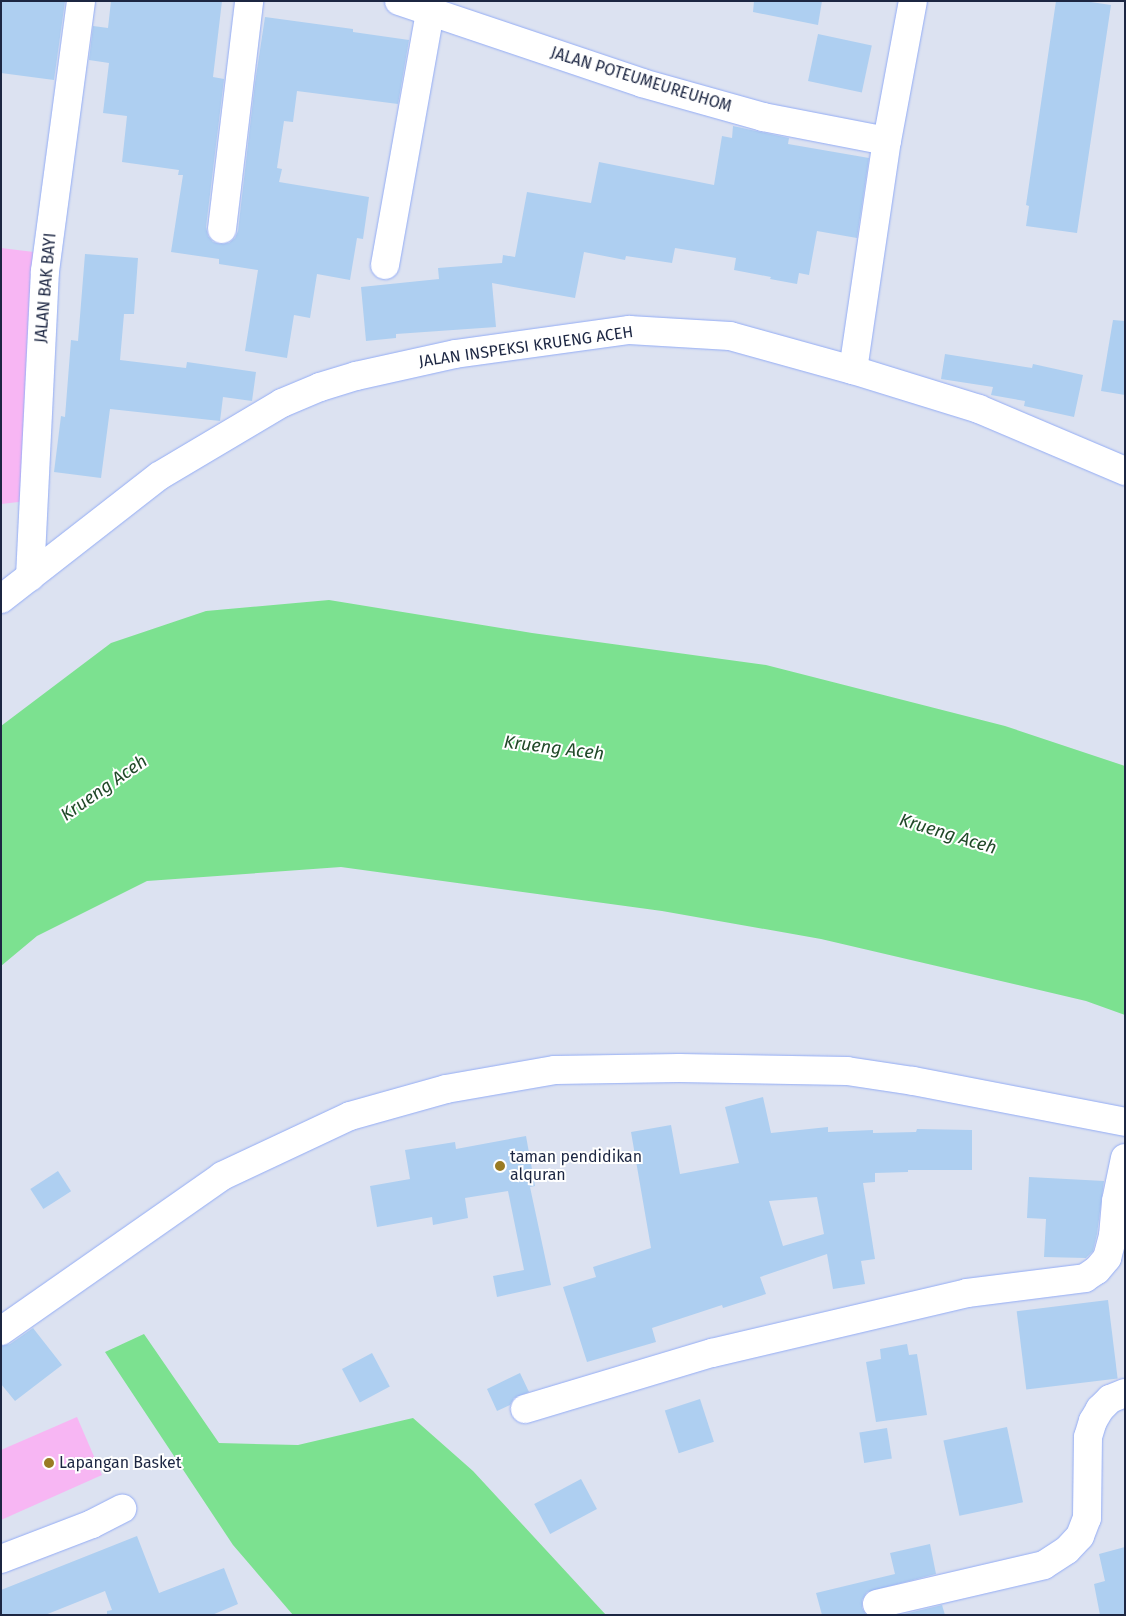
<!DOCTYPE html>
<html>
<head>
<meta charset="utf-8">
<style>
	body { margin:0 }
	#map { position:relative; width:1126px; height:1616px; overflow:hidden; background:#dce2f1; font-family:"Fira Sans",sans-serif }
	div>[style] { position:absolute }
	.green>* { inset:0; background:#f7b6f3 }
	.water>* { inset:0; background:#7ce190 }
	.building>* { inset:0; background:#aecff1; transform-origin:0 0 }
	.roads { filter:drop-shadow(0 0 1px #93acf5) drop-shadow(0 0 1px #93acf5) }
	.street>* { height:28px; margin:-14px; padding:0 14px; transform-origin:14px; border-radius:14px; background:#fff }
	.secondary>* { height:28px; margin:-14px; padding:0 14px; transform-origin:14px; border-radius:14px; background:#fff }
	.dots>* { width:14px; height:14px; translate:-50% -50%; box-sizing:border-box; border:2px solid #fff; border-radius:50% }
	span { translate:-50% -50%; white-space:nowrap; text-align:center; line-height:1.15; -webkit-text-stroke:4px #fff; paint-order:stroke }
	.street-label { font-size:16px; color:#1c2642 }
	.poi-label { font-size:16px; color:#1c2642 }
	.left { translate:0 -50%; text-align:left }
	.water-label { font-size:18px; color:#214929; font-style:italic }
	.frame { position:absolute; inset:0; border:2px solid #1c2642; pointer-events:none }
</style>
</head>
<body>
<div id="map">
	<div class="green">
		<div style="clip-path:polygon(1px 248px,42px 253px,27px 501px,1px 504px)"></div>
		<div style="clip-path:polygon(77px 1417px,102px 1475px,1px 1520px,1px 1450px)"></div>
	</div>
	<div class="water">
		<div style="clip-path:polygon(329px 600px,532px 633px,766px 665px,1005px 726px,1125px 766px,1125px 1015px,1086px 1001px,821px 939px,662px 911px,341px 867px,147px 881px,37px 936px,1px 966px,1px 726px,111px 643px,206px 611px)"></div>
		<div style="clip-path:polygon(144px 1334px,219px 1443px,298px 1445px,413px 1418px,473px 1471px,606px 1615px,293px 1615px,233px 1545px,105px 1352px)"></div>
	</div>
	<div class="building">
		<div style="clip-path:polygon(1px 1px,65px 1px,54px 80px,1px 73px)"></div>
		<div style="clip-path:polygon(111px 1px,222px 1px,213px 77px,224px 79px,206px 227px,208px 236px,213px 242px,220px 244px,229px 243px,235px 238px,238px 231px,255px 83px,265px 17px,353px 29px,353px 32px,409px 40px,398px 104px,297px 91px,293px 122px,284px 121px,277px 168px,282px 169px,279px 182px,369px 197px,363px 239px,357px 238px,350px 280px,317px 274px,310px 318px,294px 315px,287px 358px,245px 351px,258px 270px,219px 264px,219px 259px,171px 252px,183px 175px,178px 175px,179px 170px,122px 162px,127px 116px,103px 113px,109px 63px,89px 60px,93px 26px,108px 28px)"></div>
		<div style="clip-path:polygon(754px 1px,822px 1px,818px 25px,753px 12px)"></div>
		<div style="clip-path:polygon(1056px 1px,1084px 1px,1111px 5px,1077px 233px,1026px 226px,1029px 206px,1026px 205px)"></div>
		<div style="left:818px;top:34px;width:55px;height:48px;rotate:12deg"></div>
		<div style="clip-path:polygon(733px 126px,789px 138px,788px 144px,869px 158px,857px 238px,817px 231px,809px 275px,799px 273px,797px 284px,770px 279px,771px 277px,734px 270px,736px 258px,706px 253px,675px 248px,672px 263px,626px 256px,625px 260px,584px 252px,575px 298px,492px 283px,496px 327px,396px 334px,396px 338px,366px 341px,361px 287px,439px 279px,438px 268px,502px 263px,503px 255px,515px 257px,527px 192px,591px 203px,599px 162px,714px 185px,722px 136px,732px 138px)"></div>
		<div style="clip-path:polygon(85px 254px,138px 258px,134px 314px,124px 314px,120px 360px,186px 368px,187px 362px,256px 372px,252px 401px,223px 397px,220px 421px,110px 409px,101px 478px,54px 472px,61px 416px,65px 417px,71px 340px,78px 341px)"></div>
		<div style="clip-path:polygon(1113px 320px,1125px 321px,1125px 395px,1101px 391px)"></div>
		<div style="clip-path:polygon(945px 354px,1032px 368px,1033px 364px,1083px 375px,1074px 417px,1024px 406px,1025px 401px,991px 395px,993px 387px,941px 379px)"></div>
		<div style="clip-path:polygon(evenodd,763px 1097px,771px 1133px,828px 1127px,828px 1132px,873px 1130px,873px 1133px,916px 1132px,917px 1129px,972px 1130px,972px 1170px,908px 1170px,908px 1172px,875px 1173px,875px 1182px,863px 1183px,875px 1259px,861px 1261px,865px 1284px,833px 1289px,827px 1254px,760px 1277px,766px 1294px,723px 1308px,722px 1305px,652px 1328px,656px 1342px,587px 1362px,563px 1287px,596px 1277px,593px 1267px,651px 1248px,631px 1132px,671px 1125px,680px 1174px,739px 1163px,725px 1107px,763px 1097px,817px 1197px,824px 1234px,783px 1246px,769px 1201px,817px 1197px)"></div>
		<div style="clip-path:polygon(526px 1136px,535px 1186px,530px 1187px,551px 1285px,497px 1297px,493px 1276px,524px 1270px,508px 1191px,465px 1198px,468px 1218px,433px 1225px,432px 1217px,377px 1227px,370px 1186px,410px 1179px,405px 1150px,455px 1142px,456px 1149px)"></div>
		<div style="left:58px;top:1171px;width:24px;height:33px;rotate:57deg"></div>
		<div style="clip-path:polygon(1029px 1177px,1104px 1181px,1097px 1234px,1093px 1251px,1086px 1258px,1044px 1257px,1046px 1219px,1027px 1218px)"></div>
		<div style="left:1108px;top:1300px;width:79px;height:92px;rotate:83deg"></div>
		<div style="clip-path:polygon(33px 1328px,62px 1365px,15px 1401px,1px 1384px,1px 1346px,10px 1344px)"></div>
		<div style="clip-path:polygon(907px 1344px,909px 1355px,917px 1354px,927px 1415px,876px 1422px,866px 1362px,881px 1359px,880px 1349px)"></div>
		<div style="left:372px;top:1353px;width:38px;height:34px;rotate:62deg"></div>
		<div style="clip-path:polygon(520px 1373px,529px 1392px,514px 1398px,510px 1405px,497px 1411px,487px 1389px)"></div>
		<div style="left:700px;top:1399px;width:45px;height:37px;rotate:72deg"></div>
		<div style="left:1007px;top:1427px;width:77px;height:65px;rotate:78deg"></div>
		<div style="left:887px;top:1428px;width:31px;height:28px;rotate:81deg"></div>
		<div style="left:581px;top:1479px;width:34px;height:53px;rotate:62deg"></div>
		<div style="clip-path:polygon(137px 1536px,159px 1593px,224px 1568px,238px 1604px,212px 1615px,107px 1615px,107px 1611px,112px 1610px,105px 1591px,45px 1615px,1px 1615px,1px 1590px)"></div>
		<div style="clip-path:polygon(930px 1544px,936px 1574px,867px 1592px,862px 1600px,862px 1608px,866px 1615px,822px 1615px,816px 1593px,895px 1574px,890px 1553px)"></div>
		<div style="clip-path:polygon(1125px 1547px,1125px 1615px,1100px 1615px,1094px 1584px,1105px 1581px,1099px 1554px)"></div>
		<div style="clip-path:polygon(942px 1605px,945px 1615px,900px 1615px)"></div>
	</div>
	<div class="roads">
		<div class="street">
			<div style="left:399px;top:1px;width:256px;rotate:18.6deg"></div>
			<div style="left:642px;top:83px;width:126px;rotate:15.7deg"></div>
			<div style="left:763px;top:117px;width:126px;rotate:11deg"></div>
			<div style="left:222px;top:229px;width:230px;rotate:-83.2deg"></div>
			<div style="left:385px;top:265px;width:268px;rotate:-79.9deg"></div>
			<div style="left:853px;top:370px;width:232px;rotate:-81.6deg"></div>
			<div style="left:887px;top:141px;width:142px;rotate:-79.5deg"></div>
			<div style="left:30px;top:577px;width:306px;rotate:-87.2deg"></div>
			<div style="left:45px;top:271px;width:272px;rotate:-82.4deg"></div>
			<div style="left:1px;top:1331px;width:270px;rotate:-35deg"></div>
			<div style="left:222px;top:1176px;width:141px;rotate:-25.1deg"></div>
			<div style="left:350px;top:1116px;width:100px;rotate:-15.7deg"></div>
			<div style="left:446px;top:1089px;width:111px;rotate:-9.9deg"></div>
			<div style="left:555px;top:1070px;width:124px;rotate:-0.9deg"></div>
			<div style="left:679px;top:1068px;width:168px;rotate:1deg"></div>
			<div style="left:847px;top:1071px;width:67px;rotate:8.6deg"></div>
			<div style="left:913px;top:1081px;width:216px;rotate:10.9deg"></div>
			<div style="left:525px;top:1409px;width:195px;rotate:-16.7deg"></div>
			<div style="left:712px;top:1353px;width:262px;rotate:-13.2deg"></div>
			<div style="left:967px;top:1293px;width:119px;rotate:-7.2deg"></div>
			<div style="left:1085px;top:1278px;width:14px;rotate:-34deg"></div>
			<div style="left:1097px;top:1270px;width:16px;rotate:-50deg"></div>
			<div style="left:1107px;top:1258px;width:23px;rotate:-75deg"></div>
			<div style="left:1113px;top:1236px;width:35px;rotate:-85deg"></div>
			<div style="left:1116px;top:1201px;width:44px;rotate:-78.2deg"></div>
			<div style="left:1px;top:1559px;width:97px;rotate:-21deg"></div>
			<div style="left:92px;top:1524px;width:34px;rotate:-27deg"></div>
			<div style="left:877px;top:1604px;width:171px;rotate:-13.1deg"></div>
			<div style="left:1044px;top:1565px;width:27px;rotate:-33deg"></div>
			<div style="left:1067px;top:1550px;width:19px;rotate:-47deg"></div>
			<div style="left:1080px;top:1536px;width:19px;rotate:-69deg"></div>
			<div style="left:1087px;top:1518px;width:81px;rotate:-89.3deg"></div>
			<div style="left:1088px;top:1437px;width:17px;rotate:-73deg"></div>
			<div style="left:1093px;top:1421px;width:14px;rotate:-60deg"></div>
			<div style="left:1100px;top:1409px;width:14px;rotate:-45deg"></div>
			<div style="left:1110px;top:1399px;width:16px;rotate:-22deg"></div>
		</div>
		<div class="secondary">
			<div style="left:1px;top:599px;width:200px;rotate:-37.9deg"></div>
			<div style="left:159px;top:476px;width:143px;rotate:-30.7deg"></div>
			<div style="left:282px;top:403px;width:41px;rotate:-22.8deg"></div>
			<div style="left:320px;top:387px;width:38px;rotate:-17deg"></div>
			<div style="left:356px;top:376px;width:101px;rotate:-12.5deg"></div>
			<div style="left:455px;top:354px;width:176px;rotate:-7.9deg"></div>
			<div style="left:629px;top:330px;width:101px;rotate:3.4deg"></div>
			<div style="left:730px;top:336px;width:128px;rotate:15.5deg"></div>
			<div style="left:853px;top:370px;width:132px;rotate:17.2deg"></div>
			<div style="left:979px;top:409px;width:159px;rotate:23deg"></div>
		</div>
	</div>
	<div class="dots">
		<div style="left:500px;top:1166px;background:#997b24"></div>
		<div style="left:49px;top:1463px;background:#997b24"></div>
	</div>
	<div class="street-label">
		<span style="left:641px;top:80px;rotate:17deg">JALAN POTEUMEUREUHOM</span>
		<span style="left:46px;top:288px;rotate:-85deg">JALAN BAK BAYI</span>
		<span style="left:526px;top:347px;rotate:-8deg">JALAN INSPEKSI KRUENG ACEH</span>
	</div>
	<div class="poi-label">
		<span class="left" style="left:510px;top:1166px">taman pendidikan<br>alquran</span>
		<span class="left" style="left:59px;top:1463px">Lapangan Basket</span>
	</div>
	<div class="water-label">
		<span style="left:554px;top:748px;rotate:7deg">Krueng Aceh</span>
		<span style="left:104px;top:788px;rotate:-35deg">Krueng Aceh</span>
		<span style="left:948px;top:834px;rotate:17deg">Krueng Aceh</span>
	</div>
	<div class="frame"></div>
</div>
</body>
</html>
